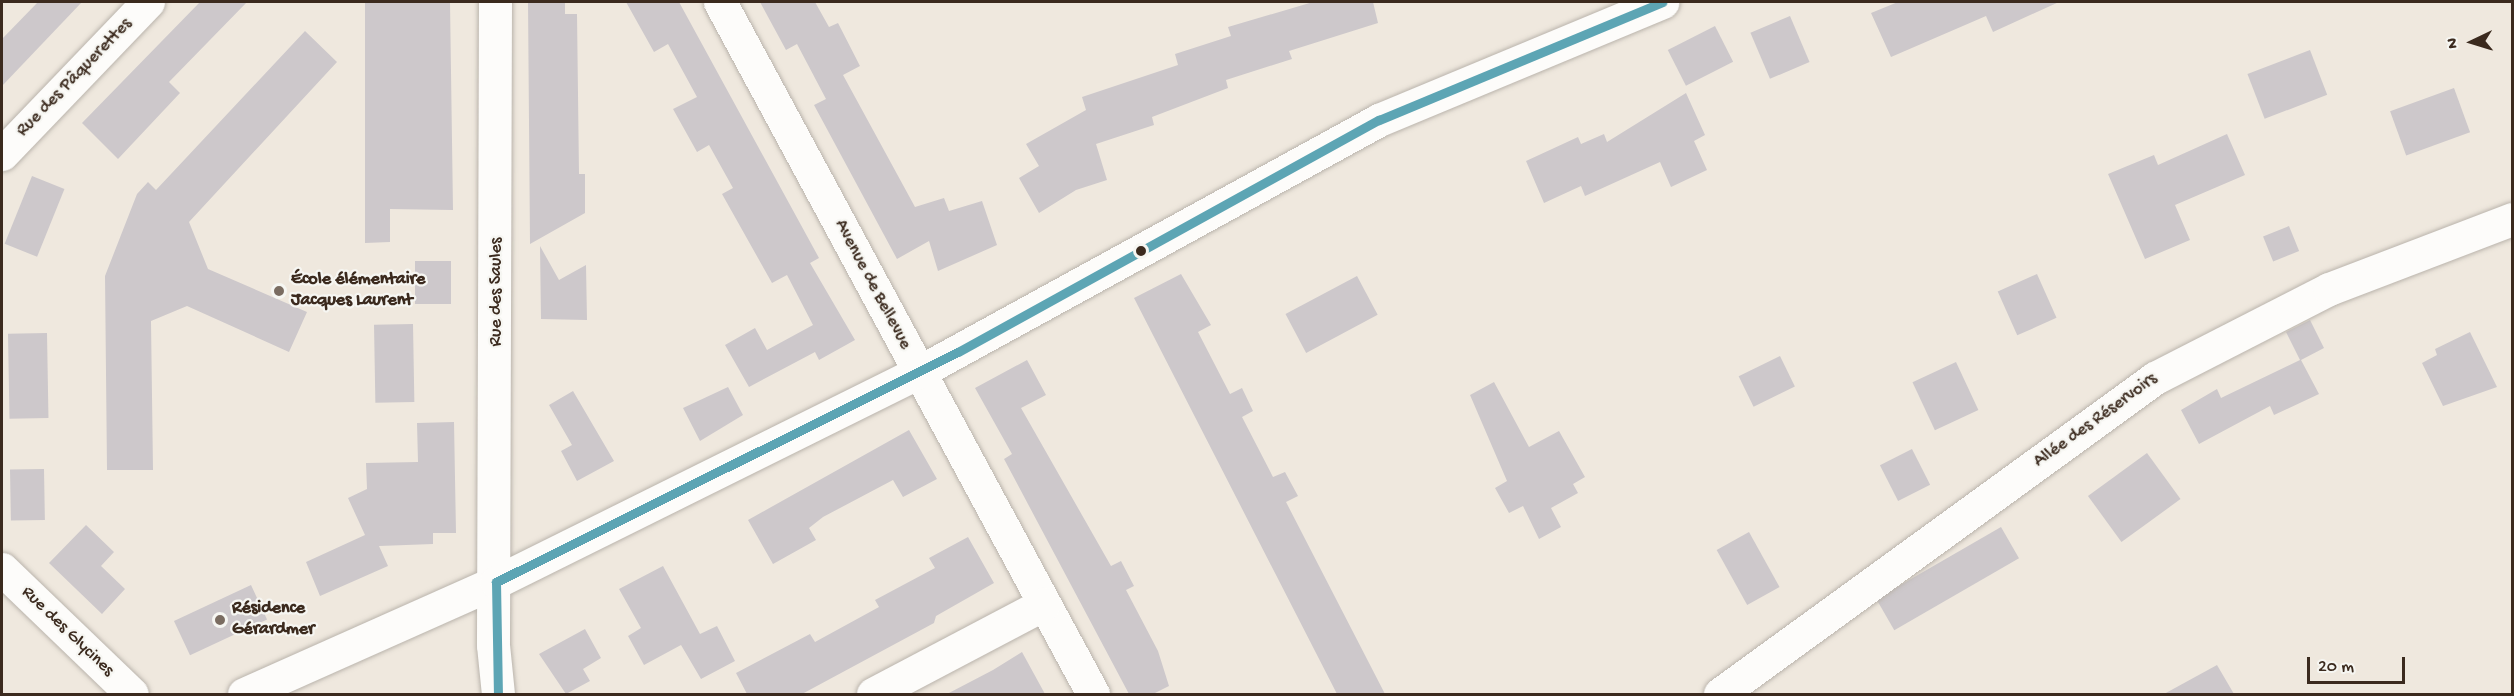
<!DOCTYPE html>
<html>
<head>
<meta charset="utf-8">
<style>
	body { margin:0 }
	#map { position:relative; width:2514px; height:696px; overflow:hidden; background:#efe8de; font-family:"Gochi Hand",sans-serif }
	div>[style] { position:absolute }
	.building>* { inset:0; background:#cdc8cb; transform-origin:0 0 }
	.roads { filter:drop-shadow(0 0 2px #bab4ac) drop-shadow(0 0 2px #bab4ac) }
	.minor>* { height:33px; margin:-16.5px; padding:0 16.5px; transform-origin:16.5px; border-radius:16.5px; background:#fdfcfa }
	.bus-1>* { height:9px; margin:-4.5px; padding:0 4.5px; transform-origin:4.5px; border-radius:4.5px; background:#5da5b4 }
	.dots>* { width:16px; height:16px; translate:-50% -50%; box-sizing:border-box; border:3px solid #f6f6f2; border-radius:50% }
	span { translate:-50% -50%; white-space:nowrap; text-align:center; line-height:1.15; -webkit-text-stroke:4.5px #f6f6f2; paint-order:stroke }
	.street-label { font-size:18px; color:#3b2a1e }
	.poi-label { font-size:18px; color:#3b2a1e; font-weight:700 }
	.left { translate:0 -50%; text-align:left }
	.frame { position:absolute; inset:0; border:3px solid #3b2a1e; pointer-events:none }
	.north { position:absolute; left:2442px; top:12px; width:60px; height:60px; -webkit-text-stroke:4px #f6f6f2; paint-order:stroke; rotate:266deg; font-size:16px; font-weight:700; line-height:24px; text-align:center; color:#3b2a1e }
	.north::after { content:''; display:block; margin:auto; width:21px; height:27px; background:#3b2a1e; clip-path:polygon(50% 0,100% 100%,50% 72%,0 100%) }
	.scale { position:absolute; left:2307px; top:657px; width:98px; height:27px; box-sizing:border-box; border:3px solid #3b2a1e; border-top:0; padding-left:8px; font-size:18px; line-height:21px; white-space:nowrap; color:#3b2a1e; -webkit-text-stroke:4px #f6f6f2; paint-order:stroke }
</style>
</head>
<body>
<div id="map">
	<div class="building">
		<div style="clip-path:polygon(38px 2px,82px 2px,2px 86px,2px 39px)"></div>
		<div style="clip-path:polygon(200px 2px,247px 2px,169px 82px,180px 93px,118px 159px,82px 123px)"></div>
		<div style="clip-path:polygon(365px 2px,450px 2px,453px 210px,390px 209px,390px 242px,365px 243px)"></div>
		<div style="clip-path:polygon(528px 2px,565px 2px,565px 14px,577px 14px,579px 174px,585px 174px,585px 213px,530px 244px)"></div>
		<div style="clip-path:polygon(626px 2px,679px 2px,819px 258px,810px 263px,855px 340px,819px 360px,815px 352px,749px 387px,725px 345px,755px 328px,767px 350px,813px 325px,787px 275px,772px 283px,722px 194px,733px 188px,709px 145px,697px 152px,673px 109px,697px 97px,668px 44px,654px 52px)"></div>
		<div style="clip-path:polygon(760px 2px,815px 2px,829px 27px,838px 23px,860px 66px,843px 75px,915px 207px,944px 198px,949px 211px,982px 201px,997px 245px,938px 271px,929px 241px,897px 259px,814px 105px,826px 99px,797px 44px,786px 50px)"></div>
		<div style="clip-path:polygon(1313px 2px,1373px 2px,1378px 23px,1289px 51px,1292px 59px,1226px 80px,1228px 88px,1152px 117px,1154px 125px,1096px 144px,1107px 180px,1076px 190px,1039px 213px,1019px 178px,1039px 166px,1026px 144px,1086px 110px,1082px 97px,1178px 65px,1175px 54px,1231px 36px,1228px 27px)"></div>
		<div style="clip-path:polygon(1898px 2px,2059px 2px,1993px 32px,1986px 16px,1891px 57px,1871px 13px)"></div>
		<div style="left:1790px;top:16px;width:50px;height:43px;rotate:67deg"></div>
		<div style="left:1715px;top:26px;width:40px;height:53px;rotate:63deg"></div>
		<div style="clip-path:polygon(305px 31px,337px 62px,189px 222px,208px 269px,307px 312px,289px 352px,187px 306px,151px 321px,153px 470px,107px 470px,105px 276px,137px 194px,148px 182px,156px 190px)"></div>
		<div style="left:2310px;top:50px;width:48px;height:67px;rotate:69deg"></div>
		<div style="left:2454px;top:88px;width:47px;height:68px;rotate:70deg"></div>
		<div style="clip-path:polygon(1686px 93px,1705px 135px,1694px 141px,1707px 170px,1671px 187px,1660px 162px,1585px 196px,1581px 186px,1544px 203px,1526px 161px,1578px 137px,1581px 144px,1604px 134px,1607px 142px)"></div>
		<div style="clip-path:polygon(2227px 134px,2245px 175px,2175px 205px,2190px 240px,2145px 259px,2108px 174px,2154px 155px,2158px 165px)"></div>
		<div style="left:32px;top:176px;width:35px;height:73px;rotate:22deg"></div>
		<div style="left:2289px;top:226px;width:27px;height:28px;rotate:68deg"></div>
		<div style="clip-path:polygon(540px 246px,559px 280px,586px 265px,587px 320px,541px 319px)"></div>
		<div style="left:415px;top:261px;width:36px;height:43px"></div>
		<div style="clip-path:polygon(1181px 274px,1211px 325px,1198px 332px,1230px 394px,1242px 388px,1253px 411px,1242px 417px,1273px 477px,1285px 472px,1298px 496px,1286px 502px,1385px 694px,1337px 694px,1134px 298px)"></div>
		<div style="left:2037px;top:274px;width:48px;height:43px;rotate:66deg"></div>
		<div style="left:1357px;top:276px;width:44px;height:81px;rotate:62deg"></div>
		<div style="clip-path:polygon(2310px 320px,2324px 348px,2301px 360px,2319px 394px,2274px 415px,2270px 406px,2199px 444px,2181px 410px,2217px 389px,2221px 398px,2300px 360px,2286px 332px)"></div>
		<div style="left:413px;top:324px;width:78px;height:39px;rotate:89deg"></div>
		<div style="clip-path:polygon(2470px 332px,2497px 387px,2443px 406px,2422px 363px,2437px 355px,2435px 349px)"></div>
		<div style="left:47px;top:333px;width:85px;height:39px;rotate:89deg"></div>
		<div style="left:1780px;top:356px;width:34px;height:46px;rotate:64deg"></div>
		<div style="clip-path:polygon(1027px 360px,1046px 395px,1021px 408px,1111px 566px,1121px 561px,1134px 586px,1126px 590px,1158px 651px,1169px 686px,1153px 694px,1129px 694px,1004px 459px,1012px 454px,975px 388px)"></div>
		<div style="left:1956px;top:362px;width:53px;height:48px;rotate:65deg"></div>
		<div style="clip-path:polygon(1494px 382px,1529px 447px,1559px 431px,1585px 477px,1573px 484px,1578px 493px,1551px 508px,1561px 527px,1539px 539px,1523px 506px,1509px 513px,1495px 488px,1507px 481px,1470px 395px)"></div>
		<div style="clip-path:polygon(728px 387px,743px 415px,700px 441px,683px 408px)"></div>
		<div style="clip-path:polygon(573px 391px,614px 461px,577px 481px,561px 451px,572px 445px,549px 405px)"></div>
		<div style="clip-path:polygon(454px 422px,456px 533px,433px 533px,433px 544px,379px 546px,388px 566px,320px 596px,306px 562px,365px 535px,348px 498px,367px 489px,366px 463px,418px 462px,417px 423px)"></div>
		<div style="clip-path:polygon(909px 430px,937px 479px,903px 497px,893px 480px,823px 517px,809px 528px,816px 540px,773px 564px,748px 520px)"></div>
		<div style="left:1912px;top:449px;width:40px;height:36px;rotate:63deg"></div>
		<div style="left:2147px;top:453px;width:57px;height:73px;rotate:54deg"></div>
		<div style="left:44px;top:469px;width:51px;height:34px;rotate:89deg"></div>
		<div style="clip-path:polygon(86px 525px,114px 552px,101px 566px,125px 589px,102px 614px,49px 563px)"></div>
		<div style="left:2001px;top:527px;width:36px;height:144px;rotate:60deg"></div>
		<div style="left:1749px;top:532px;width:63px;height:37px;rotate:61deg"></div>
		<div style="clip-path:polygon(968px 537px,994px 583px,936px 616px,934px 623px,802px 694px,747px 694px,736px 673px,810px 634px,815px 642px,879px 607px,875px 600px,935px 568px,929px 558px)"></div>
		<div style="clip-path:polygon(663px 566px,700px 634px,717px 626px,735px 661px,701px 679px,681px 645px,644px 665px,628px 636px,641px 628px,619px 589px)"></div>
		<div style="left:251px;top:585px;width:38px;height:85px;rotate:65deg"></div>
		<div style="clip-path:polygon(585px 629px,601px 658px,583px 669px,590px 681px,566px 694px,539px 654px)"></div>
		<div style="clip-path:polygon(1022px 652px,1045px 694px,947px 694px,993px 670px)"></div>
		<div style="clip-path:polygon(2217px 665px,2234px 694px,2164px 694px)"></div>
	</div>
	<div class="roads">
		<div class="minor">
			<div style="left:495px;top:2px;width:643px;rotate:90.18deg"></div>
			<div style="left:493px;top:645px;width:49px;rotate:84.2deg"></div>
			<div style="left:720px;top:2px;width:786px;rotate:61.67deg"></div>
			<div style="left:2px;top:154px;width:211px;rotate:-46.2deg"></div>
			<div style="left:2px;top:569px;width:180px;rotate:43.9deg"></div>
			<div style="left:244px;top:694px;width:276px;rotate:-24deg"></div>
			<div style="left:496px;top:582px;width:472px;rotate:-26.4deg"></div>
			<div style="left:919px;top:372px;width:525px;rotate:-28.72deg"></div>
			<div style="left:1379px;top:120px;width:307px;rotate:-22.6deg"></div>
			<div style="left:873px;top:694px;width:193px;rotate:-27.8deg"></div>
			<div style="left:1720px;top:694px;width:538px;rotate:-36deg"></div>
			<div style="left:2155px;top:378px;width:195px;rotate:-27.1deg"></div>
			<div style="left:2329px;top:289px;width:196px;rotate:-20.9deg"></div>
		</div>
	</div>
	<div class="bus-1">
		<div style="left:496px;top:582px;width:516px;rotate:-26.47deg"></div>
		<div style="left:958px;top:352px;width:481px;rotate:-28.9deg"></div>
		<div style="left:1379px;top:120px;width:307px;rotate:-22.6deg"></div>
		<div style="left:496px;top:582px;width:112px;rotate:89deg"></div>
	</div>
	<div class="dots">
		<div style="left:1141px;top:251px;background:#3b2a1e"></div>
		<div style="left:279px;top:291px;background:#7a6c61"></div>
		<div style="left:220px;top:620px;background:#7a6c61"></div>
	</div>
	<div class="street-label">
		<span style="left:75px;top:78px;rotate:-46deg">Rue des Pâquerettes</span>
		<span style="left:872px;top:285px;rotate:62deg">Avenue de Bellevue</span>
		<span style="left:497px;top:292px;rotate:-90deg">Rue des Saules</span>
		<span style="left:2096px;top:421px;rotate:-36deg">Allée des Réservoirs</span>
		<span style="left:67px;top:632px;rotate:44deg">Rue des Glycines</span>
	</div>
	<div class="poi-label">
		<span class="left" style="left:291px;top:291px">École élémentaire<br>Jacques Laurent</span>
		<span class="left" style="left:232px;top:620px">Résidence<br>Gérardmer</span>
	</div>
	<div class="frame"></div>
	<div class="north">N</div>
	<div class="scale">20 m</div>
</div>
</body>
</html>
